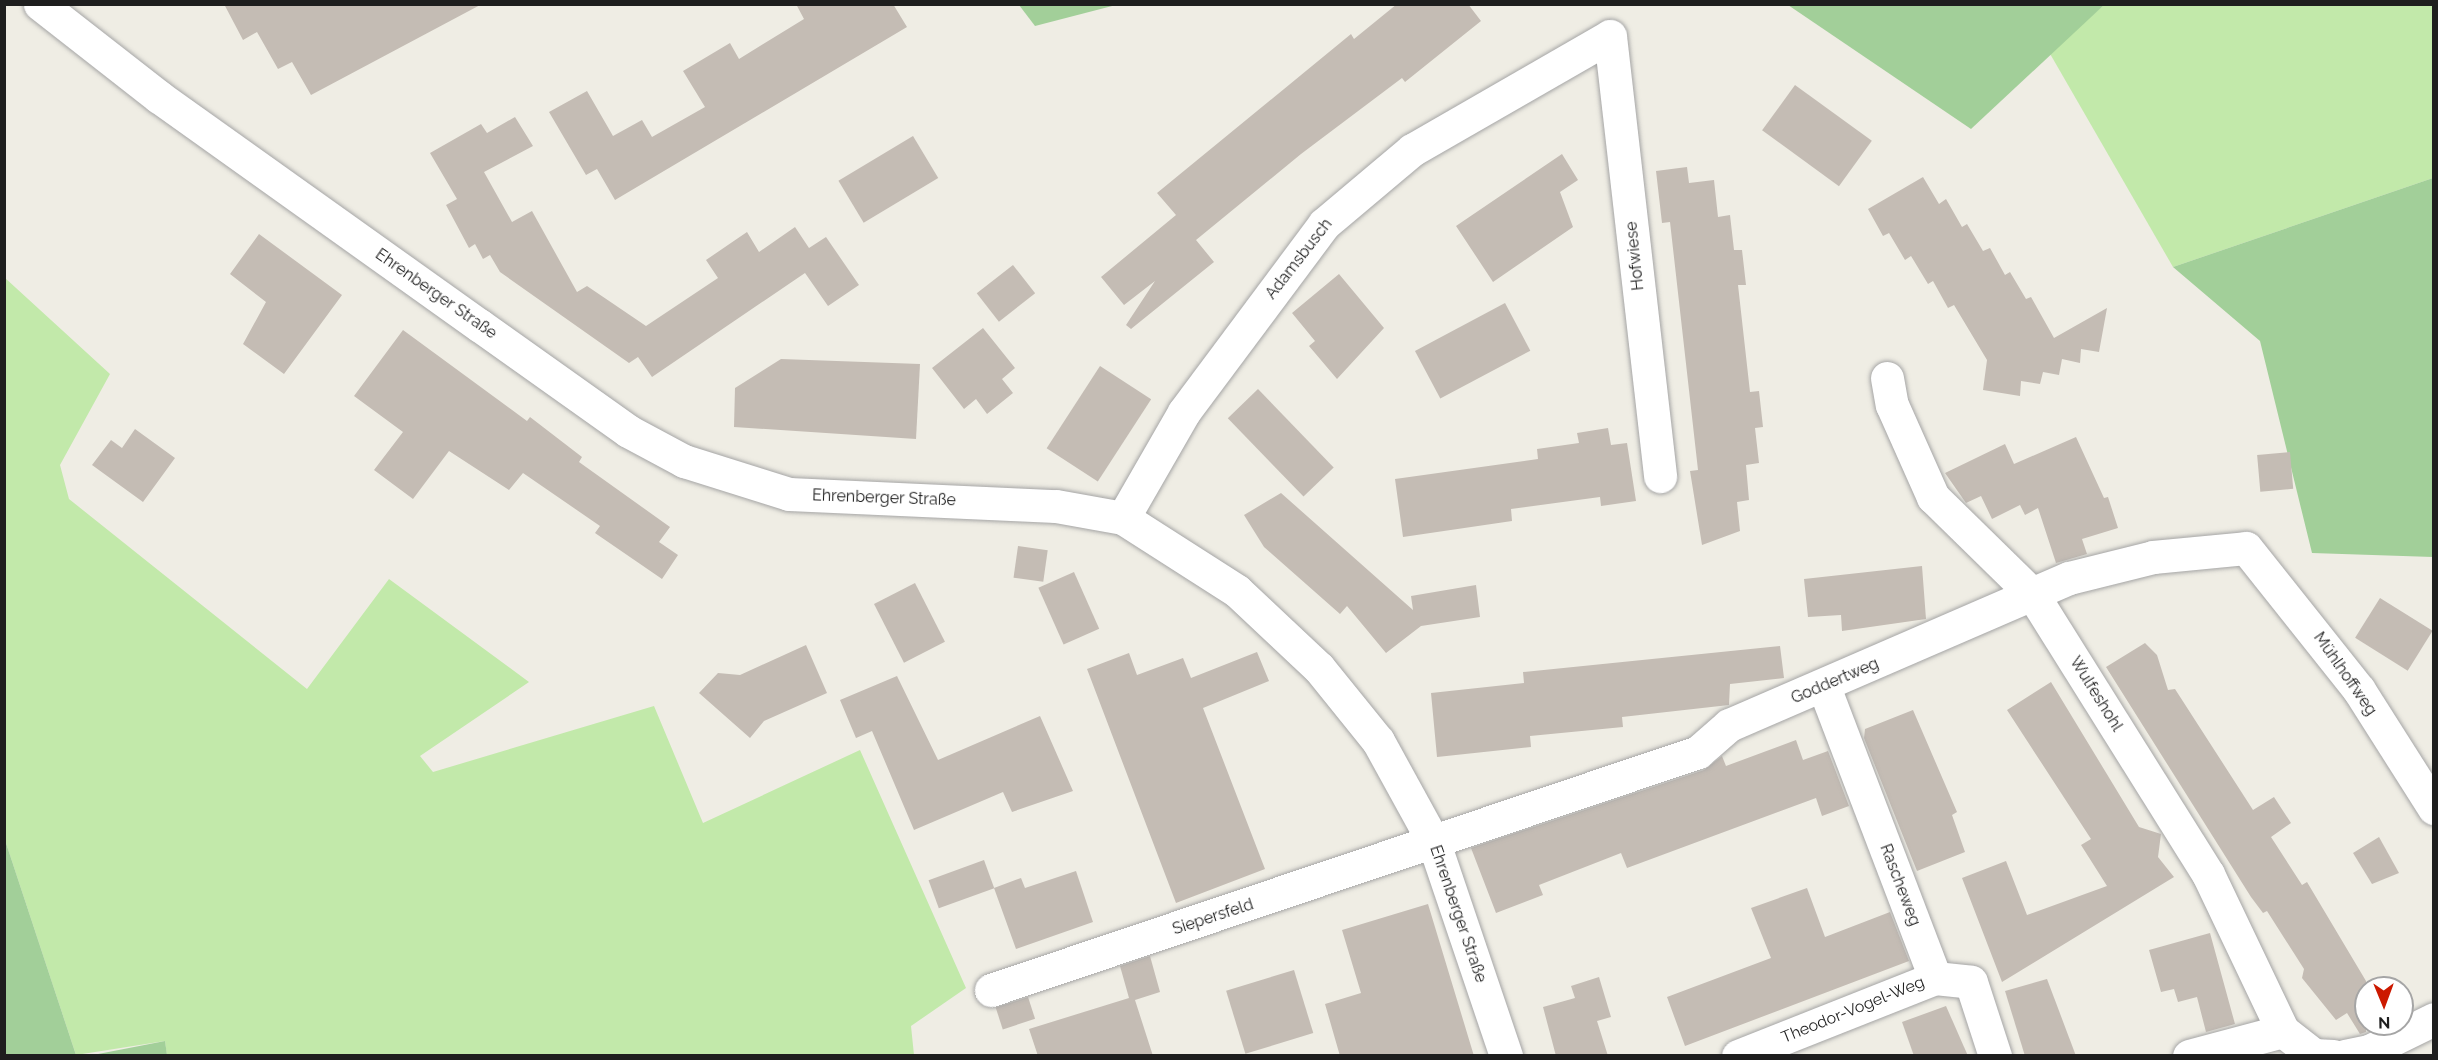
<!DOCTYPE html>
<html>
<head>
<meta charset="utf-8">
<style>
	body { margin:0 }
	#map { position:relative; width:2438px; height:1060px; overflow:hidden; background:#efede4; font-family:Raleway,sans-serif }
	div>[style] { position:absolute }
	.grass>* { inset:0; background:#c2e9aa }
	.forest>* { inset:0; background:#a2cf99 }
	.building>* { inset:0; background:#c4bcb4; transform-origin:0 0 }
	.roads { filter:drop-shadow(0 0 2px #a5a5a5) drop-shadow(0 0 2px #a5a5a5) }
	.minor>* { height:33px; margin:-16.5px; padding:0 16.5px; transform-origin:16.5px; border-radius:16.5px; background:#fff }
	span { translate:-50% -50%; white-space:nowrap; text-align:center; line-height:1.15; -webkit-text-stroke:4.5px #fff; paint-order:stroke }
	.street-label { font-size:16px; color:#1e1e1e }
	.frame { position:absolute; inset:0; border:6px solid #1e1e1e; pointer-events:none }
	.north { position:absolute; left:2354px; top:976px; width:60px; height:60px; box-sizing:border-box; background:#fff; border:2px solid #a5a5a5; border-radius:50%; rotate:179deg; font-size:16px; font-weight:700; line-height:24px; text-align:center; color:#1e1e1e }
	.north::after { content:''; display:block; margin:auto; width:21px; height:27px; background:#cc1900; clip-path:polygon(50% 0,100% 100%,50% 72%,0 100%) }
</style>
</head>
<body>
<div id="map">
	<div class="grass">
		<div style="clip-path:polygon(2104px 5px,2433px 5px,2433px 178px,2173px 267px,2049px 52px)"></div>
		<div style="clip-path:polygon(4px 277px,110px 374px,60px 465px,69px 499px,307px 689px,389px 579px,529px 682px,420px 756px,433px 772px,654px 706px,703px 823px,860px 750px,966px 988px,911px 1026px,914px 1055px,167px 1056px,165px 1041px,76px 1055px,5px 840px)"></div>
	</div>
	<div class="forest">
		<div style="clip-path:polygon(1019px 5px,1116px 5px,1035px 26px)"></div>
		<div style="clip-path:polygon(1788px 5px,2104px 5px,1971px 129px)"></div>
		<div style="clip-path:polygon(2433px 178px,2433px 557px,2312px 553px,2260px 341px,2173px 267px)"></div>
		<div style="clip-path:polygon(5px 840px,76px 1055px,5px 1055px)"></div>
		<div style="clip-path:polygon(165px 1041px,167px 1055px,93px 1055px)"></div>
	</div>
	<div class="building">
		<div style="clip-path:polygon(224px 4px,482px 4px,311px 95px,292px 62px,278px 69px,257px 32px,243px 40px)"></div>
		<div style="clip-path:polygon(796px 4px,893px 4px,907px 27px,615px 200px,597px 169px,586px 175px,549px 112px,587px 91px,613px 136px,642px 120px,652px 137px,705px 107px,683px 71px,730px 43px,739px 59px,804px 19px)"></div>
		<div style="clip-path:polygon(1397px 4px,1468px 4px,1481px 21px,1405px 82px,1402px 78px,1301px 154px,1196px 240px,1214px 262px,1131px 329px,1126px 325px,1155px 281px,1124px 305px,1101px 277px,1176px 215px,1157px 193px,1351px 34px,1354px 39px)"></div>
		<div style="left:1795px;top:85px;width:95px;height:56px;rotate:36deg"></div>
		<div style="clip-path:polygon(515px 117px,533px 146px,484px 172px,512px 222px,532px 211px,577px 292px,587px 286px,646px 326px,718px 278px,706px 260px,747px 232px,759px 252px,795px 227px,809px 248px,826px 237px,859px 285px,828px 306px,805px 273px,652px 377px,638px 357px,629px 363px,500px 272px,490px 255px,483px 259px,475px 244px,469px 248px,446px 205px,457px 199px,430px 153px,481px 124px,487px 133px)"></div>
		<div style="left:913px;top:136px;width:49px;height:87px;rotate:59deg"></div>
		<div style="clip-path:polygon(1562px 154px,1578px 180px,1560px 192px,1573px 227px,1493px 282px,1456px 226px)"></div>
		<div style="clip-path:polygon(1687px 167px,1689px 183px,1714px 180px,1718px 217px,1730px 215px,1734px 250px,1742px 250px,1746px 285px,1738px 285px,1750px 392px,1759px 391px,1763px 427px,1755px 428px,1759px 463px,1746px 465px,1749px 500px,1737px 502px,1740px 531px,1702px 545px,1690px 471px,1698px 470px,1670px 222px,1662px 223px,1656px 171px)"></div>
		<div style="clip-path:polygon(1923px 177px,1939px 204px,1946px 199px,1962px 227px,1967px 224px,1983px 251px,1990px 248px,2005px 275px,2010px 272px,2026px 299px,2031px 297px,2054px 338px,2107px 308px,2099px 352px,2081px 349px,2080px 363px,2062px 359px,2059px 375px,2043px 372px,2040px 384px,2021px 381px,2020px 396px,1983px 390px,1987px 360px,1954px 305px,1948px 308px,1933px 281px,1928px 284px,1911px 256px,1905px 260px,1889px 233px,1883px 236px,1868px 209px)"></div>
		<div style="clip-path:polygon(259px 234px,342px 295px,284px 374px,243px 344px,266px 302px,230px 274px)"></div>
		<div style="left:1013px;top:265px;width:36px;height:46px;rotate:52deg"></div>
		<div style="clip-path:polygon(1339px 274px,1384px 328px,1337px 379px,1309px 346px,1315px 341px,1292px 313px)"></div>
		<div style="left:1505px;top:303px;width:54px;height:102px;rotate:62deg"></div>
		<div style="clip-path:polygon(983px 328px,1015px 368px,1002px 379px,1013px 393px,987px 414px,976px 399px,964px 409px,932px 368px)"></div>
		<div style="clip-path:polygon(403px 330px,527px 421px,530px 417px,582px 457px,579px 462px,670px 527px,659px 542px,678px 555px,662px 579px,595px 533px,600px 526px,523px 473px,509px 490px,449px 451px,413px 499px,374px 470px,403px 432px,354px 396px)"></div>
		<div style="clip-path:polygon(781px 359px,920px 364px,916px 439px,734px 427px,735px 388px)"></div>
		<div style="left:1100px;top:366px;width:61px;height:98px;rotate:33deg"></div>
		<div style="left:1258px;top:389px;width:109px;height:42px;rotate:46deg"></div>
		<div style="clip-path:polygon(1608px 428px,1611px 445px,1627px 443px,1636px 501px,1601px 506px,1600px 497px,1511px 509px,1512px 521px,1403px 537px,1395px 479px,1538px 459px,1537px 449px,1579px 443px,1577px 433px)"></div>
		<div style="clip-path:polygon(135px 429px,175px 458px,143px 502px,92px 465px,111px 440px,122px 448px)"></div>
		<div style="clip-path:polygon(2076px 437px,2104px 498px,2108px 497px,2118px 528px,2082px 539px,2087px 554px,2056px 563px,2038px 508px,2025px 515px,2020px 505px,1992px 519px,1981px 496px,1966px 503px,1945px 473px,2005px 444px,2014px 464px)"></div>
		<div style="left:2290px;top:452px;width:37px;height:33px;rotate:85deg"></div>
		<div style="clip-path:polygon(1281px 493px,1413px 610px,1411px 596px,1476px 585px,1480px 617px,1421px 626px,1386px 653px,1347px 606px,1340px 614px,1264px 547px,1244px 515px)"></div>
		<div style="left:1018px;top:546px;width:30px;height:32px;rotate:8deg"></div>
		<div style="clip-path:polygon(1922px 566px,1926px 619px,1842px 631px,1841px 615px,1808px 617px,1804px 579px)"></div>
		<div style="left:1074px;top:572px;width:62px;height:39px;rotate:66deg"></div>
		<div style="left:915px;top:583px;width:66px;height:46px;rotate:63deg"></div>
		<div style="left:2380px;top:598px;width:62px;height:47px;rotate:32deg"></div>
		<div style="clip-path:polygon(2145px 643px,2157px 655px,2168px 690px,2175px 689px,2253px 810px,2274px 797px,2291px 823px,2271px 837px,2302px 885px,2307px 882px,2366px 981px,2366px 1032px,2360px 1034px,2347px 1013px,2336px 1020px,2302px 978px,2304px 969px,2267px 911px,2263px 913px,2251px 897px,2106px 667px)"></div>
		<div style="clip-path:polygon(806px 645px,827px 693px,764px 721px,750px 738px,699px 693px,718px 673px,740px 675px)"></div>
		<div style="clip-path:polygon(1780px 646px,1784px 678px,1730px 684px,1729px 705px,1622px 717px,1623px 727px,1530px 736px,1531px 747px,1437px 757px,1431px 693px,1524px 683px,1523px 672px)"></div>
		<div style="clip-path:polygon(1257px 652px,1269px 681px,1203px 708px,1265px 869px,1176px 903px,1087px 669px,1129px 653px,1137px 675px,1183px 658px,1191px 678px)"></div>
		<div style="clip-path:polygon(897px 676px,938px 760px,1040px 716px,1073px 791px,1012px 812px,1003px 792px,914px 830px,872px 731px,856px 738px,840px 700px)"></div>
		<div style="clip-path:polygon(2051px 682px,2139px 827px,2161px 834px,2158px 857px,2174px 877px,2002px 982px,1962px 878px,2006px 861px,2027px 915px,2107px 886px,2081px 845px,2091px 839px,2007px 710px)"></div>
		<div style="clip-path:polygon(1913px 710px,1957px 812px,1952px 815px,1965px 852px,1917px 871px,1864px 738px,1865px 729px)"></div>
		<div style="clip-path:polygon(1796px 740px,1803px 760px,1828px 751px,1849px 806px,1822px 816px,1816px 798px,1627px 868px,1621px 853px,1539px 885px,1543px 895px,1496px 913px,1471px 848px,1704px 770px,1722px 756px,1726px 766px)"></div>
		<div style="clip-path:polygon(2379px 837px,2399px 873px,2372px 884px,2353px 853px)"></div>
		<div style="left:984px;top:860px;width:30px;height:59px;rotate:70deg"></div>
		<div style="clip-path:polygon(1076px 871px,1093px 922px,1016px 949px,994px 888px,1021px 878px,1025px 888px)"></div>
		<div style="clip-path:polygon(1807px 888px,1825px 937px,1890px 912px,1909px 961px,1685px 1046px,1667px 997px,1771px 958px,1751px 908px)"></div>
		<div style="clip-path:polygon(1428px 904px,1474px 1056px,1340px 1056px,1325px 1004px,1361px 993px,1342px 930px)"></div>
		<div style="clip-path:polygon(2210px 933px,2235px 1024px,2206px 1032px,2197px 997px,2178px 1002px,2174px 989px,2161px 992px,2149px 950px)"></div>
		<div style="clip-path:polygon(1150px 956px,1160px 992px,1135px 1000px,1153px 1056px,1038px 1056px,1029px 1029px,1129px 998px,1120px 966px)"></div>
		<div style="left:1294px;top:970px;width:66px;height:71px;rotate:73deg"></div>
		<div style="clip-path:polygon(1599px 977px,1611px 1017px,1597px 1021px,1608px 1056px,1556px 1056px,1543px 1007px,1575px 998px,1571px 986px)"></div>
		<div style="clip-path:polygon(2047px 979px,2076px 1056px,2025px 1056px,2005px 991px)"></div>
		<div style="left:1028px;top:997px;width:23px;height:34px;rotate:72deg"></div>
		<div style="clip-path:polygon(1946px 1006px,1968px 1056px,1914px 1056px,1902px 1022px)"></div>
	</div>
	<div class="roads">
		<div class="minor">
			<div style="left:40px;top:4px;width:151px;rotate:38deg"></div>
			<div style="left:159px;top:97px;width:393px;rotate:35.5deg"></div>
			<div style="left:479px;top:325px;width:183px;rotate:35.4deg"></div>
			<div style="left:628px;top:431px;width:64px;rotate:28.2deg"></div>
			<div style="left:684px;top:461px;width:110px;rotate:17.4deg"></div>
			<div style="left:789px;top:494px;width:267px;rotate:2.6deg"></div>
			<div style="left:1056px;top:506px;width:68px;rotate:10.2deg"></div>
			<div style="left:1123px;top:518px;width:135px;rotate:32.6deg"></div>
			<div style="left:1237px;top:591px;width:112px;rotate:43.2deg"></div>
			<div style="left:1319px;top:668px;width:94px;rotate:51.1deg"></div>
			<div style="left:1378px;top:741px;width:116px;rotate:61.2deg"></div>
			<div style="left:1434px;top:843px;width:225px;rotate:71.3deg"></div>
			<div style="left:1887px;top:378px;width:27px;rotate:80deg"></div>
			<div style="left:1892px;top:405px;width:101px;rotate:66deg"></div>
			<div style="left:1933px;top:497px;width:140px;rotate:44.4deg"></div>
			<div style="left:2033px;top:595px;width:329px;rotate:57.9deg"></div>
			<div style="left:2208px;top:874px;width:174px;rotate:64.5deg"></div>
			<div style="left:2283px;top:1031px;width:39px;rotate:38deg"></div>
			<div style="left:2314px;top:1055px;width:19px;rotate:3deg"></div>
			<div style="left:1123px;top:518px;width:122px;rotate:-60.1deg"></div>
			<div style="left:1184px;top:412px;width:234px;rotate:-53.3deg"></div>
			<div style="left:1324px;top:224px;width:115px;rotate:-40.1deg"></div>
			<div style="left:1412px;top:150px;width:228px;rotate:-29.9deg"></div>
			<div style="left:1610px;top:36px;width:443px;rotate:83.5deg"></div>
			<div style="left:1824px;top:687px;width:311px;rotate:69.1deg"></div>
			<div style="left:1935px;top:978px;width:36px;rotate:6deg"></div>
			<div style="left:1971px;top:982px;width:78px;rotate:72deg"></div>
			<div style="left:991px;top:990px;width:746px;rotate:-18.6deg"></div>
			<div style="left:1698px;top:752px;width:41px;rotate:-41.1deg"></div>
			<div style="left:1729px;top:725px;width:370px;rotate:-23.4deg"></div>
			<div style="left:2069px;top:578px;width:87px;rotate:-14deg"></div>
			<div style="left:2153px;top:557px;width:93px;rotate:-5.5deg"></div>
			<div style="left:2246px;top:548px;width:181px;rotate:51.5deg"></div>
			<div style="left:2359px;top:690px;width:140px;rotate:57.6deg"></div>
			<div style="left:1738px;top:1056px;width:212px;rotate:-21.6deg"></div>
			<div style="left:2189px;top:1056px;width:97px;rotate:-14.9deg"></div>
			<div style="left:2345px;top:1056px;width:25px;rotate:-12deg"></div>
			<div style="left:2369px;top:1051px;width:72px;rotate:-26.2deg"></div>
		</div>
	</div>
	<div class="street-label">
		<span style="left:1635px;top:256px;rotate:-96deg">Hofwiese</span>
		<span style="left:1299px;top:259px;rotate:-52deg">Adamsbusch</span>
		<span style="left:436px;top:294px;rotate:35deg">Ehrenberger Straße</span>
		<span style="left:884px;top:498px;rotate:2deg">Ehrenberger Straße</span>
		<span style="left:2345px;top:674px;rotate:55deg">Mühlhoffweg</span>
		<span style="left:1835px;top:681px;rotate:-23deg">Goddertweg</span>
		<span style="left:2096px;top:694px;rotate:58deg">Wulfeshohl</span>
		<span style="left:1900px;top:885px;rotate:69deg">Rascheweg</span>
		<span style="left:1458px;top:914px;rotate:71deg">Ehrenberger Straße</span>
		<span style="left:1213px;top:917px;rotate:-18deg">Siepersfeld</span>
		<span style="left:1853px;top:1010px;rotate:-22deg">Theodor-Vogel-Weg</span>
	</div>
	<div class="frame"></div>
	<div class="north">N</div>
</div>
</body>
</html>
